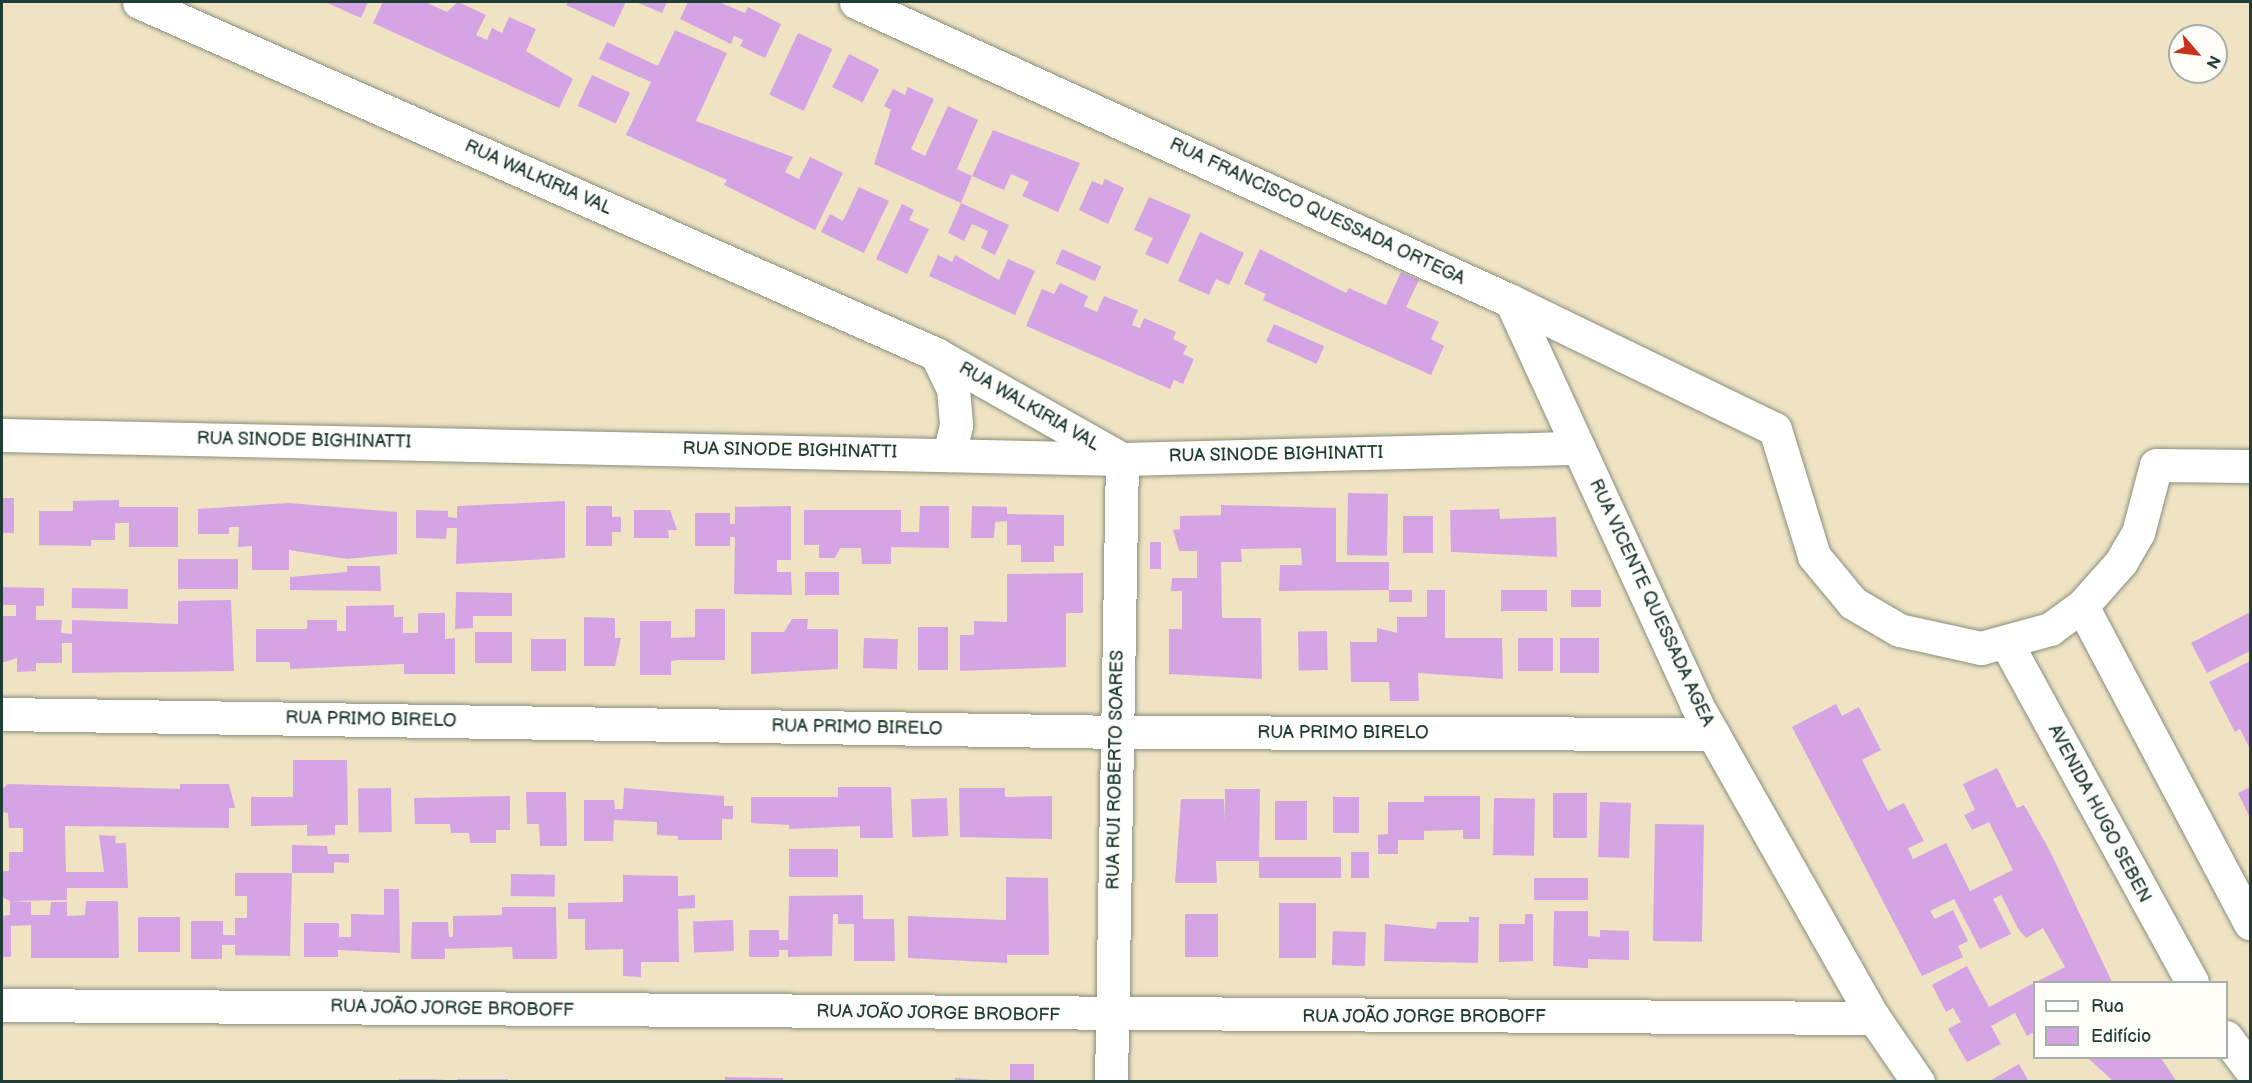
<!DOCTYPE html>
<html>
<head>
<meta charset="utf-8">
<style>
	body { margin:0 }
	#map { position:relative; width:2252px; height:1083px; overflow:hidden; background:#efe3c4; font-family:"Balsamiq Sans",sans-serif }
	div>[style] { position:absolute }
	.building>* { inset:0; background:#d5a4e5; transform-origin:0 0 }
	.roads { filter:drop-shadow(0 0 2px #87907c) drop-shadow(0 0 2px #87907c) }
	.minor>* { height:33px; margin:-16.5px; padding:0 16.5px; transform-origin:16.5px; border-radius:16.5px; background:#fff }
	.tertiary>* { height:33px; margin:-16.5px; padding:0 16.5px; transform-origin:16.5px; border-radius:16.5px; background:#fff }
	span { translate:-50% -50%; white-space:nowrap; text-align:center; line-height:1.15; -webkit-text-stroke:4.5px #fdfcf7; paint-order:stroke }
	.street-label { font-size:18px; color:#1f3d34 }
	.frame { position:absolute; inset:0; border:3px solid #1f3d34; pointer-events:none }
	.legend { position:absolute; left:2033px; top:981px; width:195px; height:78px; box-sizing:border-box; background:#fdfcf7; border:2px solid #a4b0a9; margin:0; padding:8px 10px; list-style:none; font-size:18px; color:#1f3d34 }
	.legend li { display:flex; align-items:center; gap:12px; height:30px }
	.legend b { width:30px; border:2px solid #a4b0a9 }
	.north { position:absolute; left:2168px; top:24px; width:60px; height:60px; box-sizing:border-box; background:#fdfcf7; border:2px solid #a4b0a9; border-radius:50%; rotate:118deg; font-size:16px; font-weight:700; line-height:24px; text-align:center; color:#1f3d34 }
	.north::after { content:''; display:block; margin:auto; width:21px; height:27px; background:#c8321e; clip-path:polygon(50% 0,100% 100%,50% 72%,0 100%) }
</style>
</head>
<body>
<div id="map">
	<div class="building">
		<div style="clip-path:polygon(325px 2px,368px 2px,361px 18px)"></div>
		<div style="clip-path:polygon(383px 2px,425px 2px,447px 12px,458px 2px,486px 15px,476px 35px,487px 40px,492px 28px,502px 33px,509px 17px,536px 29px,526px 51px,573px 79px,559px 108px,373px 23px)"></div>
		<div style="clip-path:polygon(568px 2px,626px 2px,614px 27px,566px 5px)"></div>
		<div style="clip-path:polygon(636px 2px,667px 2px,662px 13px)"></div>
		<div style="clip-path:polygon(688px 2px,719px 2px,745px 13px,748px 7px,781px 24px,765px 58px,740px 46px,743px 40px,734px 36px,731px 44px,680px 19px)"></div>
		<div style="clip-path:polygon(675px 30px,727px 53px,696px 121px,793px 157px,785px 172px,799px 179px,810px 157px,843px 173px,815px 230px,724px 185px,727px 180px,626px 135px,651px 82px,599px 59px,607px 42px,658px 66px)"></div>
		<div style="left:798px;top:33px;width:38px;height:68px;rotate:25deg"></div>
		<div style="left:849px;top:54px;width:34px;height:37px;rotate:27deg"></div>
		<div style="left:592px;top:75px;width:42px;height:34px;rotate:25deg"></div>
		<div style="clip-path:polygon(908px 87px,934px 99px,911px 149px,925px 156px,948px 106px,978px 120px,957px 169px,972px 176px,961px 203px,1009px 225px,995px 255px,981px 248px,988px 231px,972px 224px,964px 241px,948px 233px,961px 203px,874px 164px,891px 110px,884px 106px,893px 89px,905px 95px)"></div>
		<div style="clip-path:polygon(993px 130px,1080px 163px,1058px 212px,1022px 196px,1029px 182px,1011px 174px,1004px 190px,972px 176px)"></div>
		<div style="clip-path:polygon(1105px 179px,1124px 188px,1108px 224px,1079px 210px,1092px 181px,1102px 185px)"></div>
		<div style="clip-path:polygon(859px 187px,889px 201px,864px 253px,821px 232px,830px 214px,843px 221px)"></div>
		<div style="clip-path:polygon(1149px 197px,1191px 215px,1168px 264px,1145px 254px,1153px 238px,1134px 230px)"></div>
		<div style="clip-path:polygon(902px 204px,914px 210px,909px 220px,929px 229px,907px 274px,876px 259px)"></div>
		<div style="clip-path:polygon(1200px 232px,1244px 253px,1229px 285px,1216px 279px,1209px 295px,1178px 281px)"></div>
		<div style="left:1062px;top:249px;width:43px;height:16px;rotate:24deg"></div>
		<div style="clip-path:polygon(1260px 249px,1346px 293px,1349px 288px,1386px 305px,1401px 272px,1419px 280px,1406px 307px,1439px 322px,1431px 339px,1444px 346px,1431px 375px,1263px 300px,1266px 294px,1244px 284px)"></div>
		<div style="clip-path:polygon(938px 255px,952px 262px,955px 255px,999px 280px,1008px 259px,1035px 271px,1015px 315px,929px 276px)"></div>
		<div style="clip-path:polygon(1060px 283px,1088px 296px,1084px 306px,1097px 312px,1104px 296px,1138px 310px,1132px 325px,1140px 328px,1144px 318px,1176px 332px,1173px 339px,1187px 346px,1183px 354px,1194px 359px,1183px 384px,1174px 380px,1170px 389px,1026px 326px,1042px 289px,1054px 294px)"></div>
		<div style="left:1274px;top:324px;width:55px;height:19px;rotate:24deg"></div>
		<div style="left:1348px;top:493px;width:40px;height:62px;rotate:1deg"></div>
		<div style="left:2px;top:498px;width:12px;height:35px"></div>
		<div style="clip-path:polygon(119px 500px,119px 507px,178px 507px,178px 547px,129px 547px,129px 523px,115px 523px,115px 540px,91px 540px,91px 546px,39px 545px,39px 511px,73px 511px,73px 501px)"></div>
		<div style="clip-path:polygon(565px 501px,565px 558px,456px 564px,457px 528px,447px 528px,446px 539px,416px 538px,416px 510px,448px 511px,448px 517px,457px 518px,457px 506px)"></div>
		<div style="clip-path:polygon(289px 503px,397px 512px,397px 554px,347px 559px,289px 550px,289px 570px,252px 570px,252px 546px,238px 547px,239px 527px,229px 527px,229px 534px,198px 534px,198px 509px)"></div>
		<div style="clip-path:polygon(1221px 505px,1336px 508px,1336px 562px,1389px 562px,1389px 590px,1279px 591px,1280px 565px,1302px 565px,1301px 548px,1241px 549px,1242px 562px,1221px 562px,1222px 618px,1261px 618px,1262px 679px,1169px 674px,1169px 629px,1182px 629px,1182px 591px,1171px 591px,1172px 578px,1197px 578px,1197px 551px,1179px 551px,1173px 530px,1180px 529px,1180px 516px,1221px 515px)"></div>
		<div style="clip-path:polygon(586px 506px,612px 506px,612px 517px,621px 517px,621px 532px,612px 532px,612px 546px,586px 546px)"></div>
		<div style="clip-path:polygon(791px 506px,791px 560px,777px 560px,777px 572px,791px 572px,792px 595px,734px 594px,735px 537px,730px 537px,730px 546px,695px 546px,695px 513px,730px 513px,730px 524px,735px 524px,735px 507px)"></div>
		<div style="clip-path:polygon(920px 506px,949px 506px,949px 548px,891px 547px,891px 564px,862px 564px,861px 548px,840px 548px,835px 558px,819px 558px,819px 545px,804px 545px,804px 510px,901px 510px,901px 532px,919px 532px)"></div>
		<div style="clip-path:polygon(972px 506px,1007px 507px,1007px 514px,1064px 515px,1064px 546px,1054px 546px,1054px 562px,1021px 562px,1021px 545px,1007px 545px,1007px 521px,995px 522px,994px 538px,971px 538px)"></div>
		<div style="clip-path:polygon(1499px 509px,1500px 519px,1556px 517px,1557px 557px,1451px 552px,1450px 510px)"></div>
		<div style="clip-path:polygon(634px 510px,670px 510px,677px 530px,668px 530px,669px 538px,634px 538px)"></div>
		<div style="left:1403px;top:516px;width:30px;height:37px"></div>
		<div style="left:1150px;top:542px;width:11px;height:27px"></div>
		<div style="left:178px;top:559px;width:60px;height:30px"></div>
		<div style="clip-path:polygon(347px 566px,380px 566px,381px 591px,290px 590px,290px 577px,347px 572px)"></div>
		<div style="left:805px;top:572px;width:34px;height:23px"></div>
		<div style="clip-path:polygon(1083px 573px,1083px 613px,1066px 613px,1066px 667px,960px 671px,960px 635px,974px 635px,974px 621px,1007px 622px,1007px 574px)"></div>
		<div style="clip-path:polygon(2px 587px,44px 588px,44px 606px,36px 606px,36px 620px,62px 620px,61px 633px,72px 634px,72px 620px,178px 624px,178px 601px,231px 600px,234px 671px,72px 673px,72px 643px,62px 643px,62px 663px,36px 663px,36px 671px,17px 672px,17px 658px,2px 663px,2px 616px,16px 616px,16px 605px,2px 605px)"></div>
		<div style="left:72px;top:588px;width:56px;height:20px;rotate:1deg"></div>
		<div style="left:1389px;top:590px;width:23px;height:12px"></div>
		<div style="clip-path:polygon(1427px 590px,1445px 590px,1445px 638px,1502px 638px,1503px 679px,1418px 673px,1419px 701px,1390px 701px,1389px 682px,1351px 682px,1350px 642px,1377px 642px,1377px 628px,1397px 633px,1397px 617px,1427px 617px)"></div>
		<div style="left:1501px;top:590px;width:46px;height:21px"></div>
		<div style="left:1571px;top:590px;width:30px;height:17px"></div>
		<div style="clip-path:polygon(456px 592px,512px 593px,512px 616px,473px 616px,473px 628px,455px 629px)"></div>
		<div style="clip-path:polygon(394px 605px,394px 617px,403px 617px,403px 633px,418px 633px,418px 613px,445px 613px,445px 639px,455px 638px,455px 674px,404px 674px,404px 664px,290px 669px,290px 662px,256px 662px,256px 629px,307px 629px,307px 620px,337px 620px,337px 631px,346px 631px,346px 606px)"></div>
		<div style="clip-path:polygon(695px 609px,725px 609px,725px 660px,677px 660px,671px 661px,671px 675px,640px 675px,640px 621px,671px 621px,671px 638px,695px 637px)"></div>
		<div style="clip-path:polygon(2250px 612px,2250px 651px,2207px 673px,2191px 643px)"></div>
		<div style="clip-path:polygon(584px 617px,615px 618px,615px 638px,621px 638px,615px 666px,584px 666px)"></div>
		<div style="clip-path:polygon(792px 619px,808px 619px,807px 629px,838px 629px,838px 669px,751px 674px,751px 632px,784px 632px)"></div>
		<div style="left:918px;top:627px;width:30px;height:43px"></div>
		<div style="left:1327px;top:631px;width:39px;height:29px;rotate:89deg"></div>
		<div style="left:475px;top:632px;width:37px;height:31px"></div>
		<div style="left:864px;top:638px;width:34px;height:30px;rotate:2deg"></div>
		<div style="left:1518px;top:638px;width:35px;height:33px"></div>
		<div style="left:1560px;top:638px;width:39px;height:35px"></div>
		<div style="left:531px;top:639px;width:35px;height:32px"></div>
		<div style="clip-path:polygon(2250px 661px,2250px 749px,2240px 729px,2235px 732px,2209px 682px)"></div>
		<div style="clip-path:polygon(1836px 704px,1842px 716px,1859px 707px,1881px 750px,1862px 760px,1888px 811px,1904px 803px,1924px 841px,1908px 848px,1913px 859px,1946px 843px,1970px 891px,2013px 870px,1989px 822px,1972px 830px,1964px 815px,1975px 810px,1963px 784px,1997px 768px,2017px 808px,2024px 805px,2050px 851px,2112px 982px,2036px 982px,2065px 967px,2043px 928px,2026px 938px,2019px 930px,2001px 895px,1993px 899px,2011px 934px,1980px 949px,1954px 899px,1930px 911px,1935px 919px,1953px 910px,1968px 941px,1958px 946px,1963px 957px,1922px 976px,1792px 727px)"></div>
		<div style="clip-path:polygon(293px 760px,347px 760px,348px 825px,335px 825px,335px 835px,307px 836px,307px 825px,251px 826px,251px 797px,293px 797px)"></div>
		<div style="clip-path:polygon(8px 784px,180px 789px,180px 784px,229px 784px,235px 808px,229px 808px,229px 828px,65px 826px,66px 872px,104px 872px,99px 835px,116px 836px,115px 843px,126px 843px,128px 888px,67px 888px,67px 900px,10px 901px,2px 897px,2px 871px,9px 871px,9px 852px,23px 852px,23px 828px,9px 828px,8px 813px,2px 812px,2px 789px)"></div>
		<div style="clip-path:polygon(838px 787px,891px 787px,893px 838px,860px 838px,860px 826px,789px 829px,789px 825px,751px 823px,751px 797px,838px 797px)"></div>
		<div style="clip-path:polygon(2250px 787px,2250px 818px,2238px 793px)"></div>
		<div style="left:391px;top:788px;width:44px;height:33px;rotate:89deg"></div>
		<div style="clip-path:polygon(624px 788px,724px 796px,724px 806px,733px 806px,733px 819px,722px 819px,722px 840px,678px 840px,678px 836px,657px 835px,657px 822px,614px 820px,613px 841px,584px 841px,584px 800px,614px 800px,615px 809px,623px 809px)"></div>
		<div style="clip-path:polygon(959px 788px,1005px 788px,1005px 797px,1052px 796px,1052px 839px,960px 837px)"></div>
		<div style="clip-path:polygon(1225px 789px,1260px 789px,1259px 861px,1216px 861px,1217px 883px,1175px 883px,1181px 799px,1224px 799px,1225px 822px)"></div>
		<div style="clip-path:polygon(526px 792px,566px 792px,567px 846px,540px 846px,539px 824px,527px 824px)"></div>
		<div style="left:1553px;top:793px;width:34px;height:45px"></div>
		<div style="clip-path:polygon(510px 796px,510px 830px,496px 830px,496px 843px,470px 843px,469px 833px,451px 833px,450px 824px,415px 824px,414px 798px)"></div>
		<div style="clip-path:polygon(1424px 796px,1480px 796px,1480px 839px,1463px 839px,1463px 830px,1424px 831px,1424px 840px,1398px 840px,1398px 854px,1378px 854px,1378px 835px,1388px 834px,1388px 802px,1424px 802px)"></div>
		<div style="left:1333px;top:797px;width:26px;height:36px"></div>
		<div style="left:947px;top:798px;width:38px;height:36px;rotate:88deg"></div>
		<div style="left:1494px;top:798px;width:41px;height:57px;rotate:1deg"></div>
		<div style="left:1307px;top:801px;width:39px;height:32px;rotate:90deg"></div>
		<div style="left:1600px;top:802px;width:31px;height:55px;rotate:2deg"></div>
		<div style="left:1655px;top:824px;width:49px;height:117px;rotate:1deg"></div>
		<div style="clip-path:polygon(292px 845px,327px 846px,328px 854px,349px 854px,349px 863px,334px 862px,334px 873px,292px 873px)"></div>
		<div style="left:838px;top:849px;width:28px;height:49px;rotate:90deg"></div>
		<div style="left:1351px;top:852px;width:18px;height:26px"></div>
		<div style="left:1341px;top:857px;width:21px;height:82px;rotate:90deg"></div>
		<div style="clip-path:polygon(235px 873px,292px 873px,290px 956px,235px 955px,235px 945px,222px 945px,222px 959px,191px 959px,191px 921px,223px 921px,223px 935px,235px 935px,235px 918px,247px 918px,247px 896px,235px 896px)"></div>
		<div style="left:511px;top:874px;width:44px;height:22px;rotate:1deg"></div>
		<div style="clip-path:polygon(623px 875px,678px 876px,678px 896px,695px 895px,695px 908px,678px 909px,679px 962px,641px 962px,641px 977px,623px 976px,623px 949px,585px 950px,585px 919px,568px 919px,568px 903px,623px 902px)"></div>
		<div style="clip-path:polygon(1006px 877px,1048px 878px,1049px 955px,1007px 955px,1007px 963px,908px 958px,908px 916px,1006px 920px)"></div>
		<div style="left:1534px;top:878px;width:54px;height:22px"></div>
		<div style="clip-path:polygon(384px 889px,399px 889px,400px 953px,338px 950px,338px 957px,304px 957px,304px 923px,339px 923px,339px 937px,351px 937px,351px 914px,384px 915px)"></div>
		<div style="clip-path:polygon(863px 895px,863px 919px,894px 919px,895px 961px,854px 961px,854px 924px,838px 924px,838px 914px,833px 914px,832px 956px,788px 957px,788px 950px,779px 950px,779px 957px,749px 957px,749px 930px,779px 930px,779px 940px,788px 940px,789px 896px)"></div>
		<div style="clip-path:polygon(10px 901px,31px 902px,31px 915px,50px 915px,51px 902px,67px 902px,67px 916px,85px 915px,86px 901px,118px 901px,119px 958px,31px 958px,31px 925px,11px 926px,11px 957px,2px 957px,2px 916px,10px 915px)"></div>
		<div style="left:1279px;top:903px;width:37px;height:55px"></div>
		<div style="clip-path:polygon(502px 907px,556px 907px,557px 959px,513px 959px,512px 947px,445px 949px,445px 959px,411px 959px,412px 922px,448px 922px,449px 937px,453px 937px,453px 916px,502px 915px)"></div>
		<div style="clip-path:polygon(1554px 911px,1588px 911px,1588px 936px,1600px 937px,1600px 930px,1629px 931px,1629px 960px,1588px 959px,1588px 968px,1553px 966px)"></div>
		<div style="left:1185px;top:914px;width:33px;height:43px"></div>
		<div style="clip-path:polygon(1525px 914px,1533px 914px,1533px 961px,1499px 962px,1499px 924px,1525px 924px)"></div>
		<div style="left:138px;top:917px;width:42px;height:35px"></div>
		<div style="clip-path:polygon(1469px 917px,1479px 917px,1478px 963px,1384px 961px,1385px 924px,1436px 929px,1437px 922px,1469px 922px)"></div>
		<div style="left:733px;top:920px;width:31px;height:40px;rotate:88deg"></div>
		<div style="left:1333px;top:931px;width:33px;height:34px;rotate:2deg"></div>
		<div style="clip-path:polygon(1967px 966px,1989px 1007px,2034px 983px,2034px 1032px,2027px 1036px,2015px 1013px,1991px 1026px,2001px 1044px,1967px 1062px,1948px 1029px,1961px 1022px,1953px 1008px,1946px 1012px,1932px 985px)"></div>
		<div style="clip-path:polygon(2088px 1058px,2161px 1058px,2177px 1082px,2114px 1082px)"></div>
		<div style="left:1010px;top:1064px;width:24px;height:18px"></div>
		<div style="clip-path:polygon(2019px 1064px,2029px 1082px,1988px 1082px)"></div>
		<div style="clip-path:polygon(725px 1077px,783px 1078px,783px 1082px,725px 1082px)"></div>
		<div style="clip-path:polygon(955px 1078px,992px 1080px,992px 1082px,955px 1082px)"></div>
		<div style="clip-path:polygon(399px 1079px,448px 1079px,399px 1082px)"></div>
		<div style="left:457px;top:1079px;width:51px;height:3px"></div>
	</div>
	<div class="roads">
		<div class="minor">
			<div style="left:139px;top:2px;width:871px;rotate:23.83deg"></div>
			<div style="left:936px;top:354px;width:209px;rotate:29.5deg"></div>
			<div style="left:1511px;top:301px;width:443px;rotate:65.3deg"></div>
			<div style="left:1696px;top:704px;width:361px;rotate:60.5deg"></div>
			<div style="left:1874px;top:1018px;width:78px;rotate:55.5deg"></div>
			<div style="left:936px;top:354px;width:39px;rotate:64deg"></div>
			<div style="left:953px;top:389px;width:36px;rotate:85deg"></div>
			<div style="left:956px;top:425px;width:31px;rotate:103deg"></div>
			<div style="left:2px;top:435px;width:1120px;rotate:1.23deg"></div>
			<div style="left:1122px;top:459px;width:456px;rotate:-1.4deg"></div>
			<div style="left:2082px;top:606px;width:359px;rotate:62.1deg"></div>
			<div style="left:2007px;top:644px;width:385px;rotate:61.3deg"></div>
			<div style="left:2px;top:714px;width:1115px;rotate:0.92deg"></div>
			<div style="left:1117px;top:732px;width:596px;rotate:0.19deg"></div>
			<div style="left:2px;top:1005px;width:1872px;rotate:0.4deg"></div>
			<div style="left:2226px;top:1037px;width:40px;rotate:53deg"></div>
			<div style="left:1111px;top:1082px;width:623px;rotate:-88.99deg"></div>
		</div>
		<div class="tertiary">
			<div style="left:856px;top:2px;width:720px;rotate:24.54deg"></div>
			<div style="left:1511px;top:301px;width:293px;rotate:25.9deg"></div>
			<div style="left:1775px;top:429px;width:133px;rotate:72.9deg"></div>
			<div style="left:1814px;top:556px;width:61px;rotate:50.3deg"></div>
			<div style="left:1853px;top:603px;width:53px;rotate:30.4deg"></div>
			<div style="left:1899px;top:630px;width:84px;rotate:12.4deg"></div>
			<div style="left:1981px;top:648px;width:72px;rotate:-15.4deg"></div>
			<div style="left:2050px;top:629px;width:39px;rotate:-36deg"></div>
			<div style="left:2082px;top:606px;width:59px;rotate:-48.4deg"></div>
			<div style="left:2121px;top:562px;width:34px;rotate:-60deg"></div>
			<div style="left:2138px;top:533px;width:70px;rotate:-75.2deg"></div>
			<div style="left:2156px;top:465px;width:94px;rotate:0.6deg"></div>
		</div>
	</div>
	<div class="street-label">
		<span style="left:538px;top:178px;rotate:24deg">RUA WALKIRIA VAL</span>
		<span style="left:1317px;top:212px;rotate:25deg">RUA FRANCISCO QUESSADA ORTEGA</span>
		<span style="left:1029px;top:407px;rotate:30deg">RUA WALKIRIA VAL</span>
		<span style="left:304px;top:441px;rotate:1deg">RUA SINODE BIGHINATTI</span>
		<span style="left:790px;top:451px;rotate:1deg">RUA SINODE BIGHINATTI</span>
		<span style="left:1276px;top:455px;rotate:-1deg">RUA SINODE BIGHINATTI</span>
		<span style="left:1651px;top:603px;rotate:65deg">RUA VICENTE QUESSADA AGEA</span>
		<span style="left:371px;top:720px;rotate:1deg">RUA PRIMO BIRELO</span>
		<span style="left:857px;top:728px;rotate:1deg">RUA PRIMO BIRELO</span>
		<span style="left:1343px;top:733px">RUA PRIMO BIRELO</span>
		<span style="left:1116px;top:770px;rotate:-89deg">RUA RUI ROBERTO SOARES</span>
		<span style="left:2099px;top:814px;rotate:62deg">AVENIDA HUGO SEBEN</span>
		<span style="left:452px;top:1009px;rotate:1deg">RUA JOÃO JORGE BROBOFF</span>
		<span style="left:938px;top:1014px;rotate:1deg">RUA JOÃO JORGE BROBOFF</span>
		<span style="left:1424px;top:1017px">RUA JOÃO JORGE BROBOFF</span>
	</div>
	<div class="frame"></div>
	<ul class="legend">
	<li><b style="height:8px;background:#fff"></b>Rua</li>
	<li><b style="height:16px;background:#d5a4e5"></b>Edifício</li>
	</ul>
	<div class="north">N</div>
</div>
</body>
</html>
